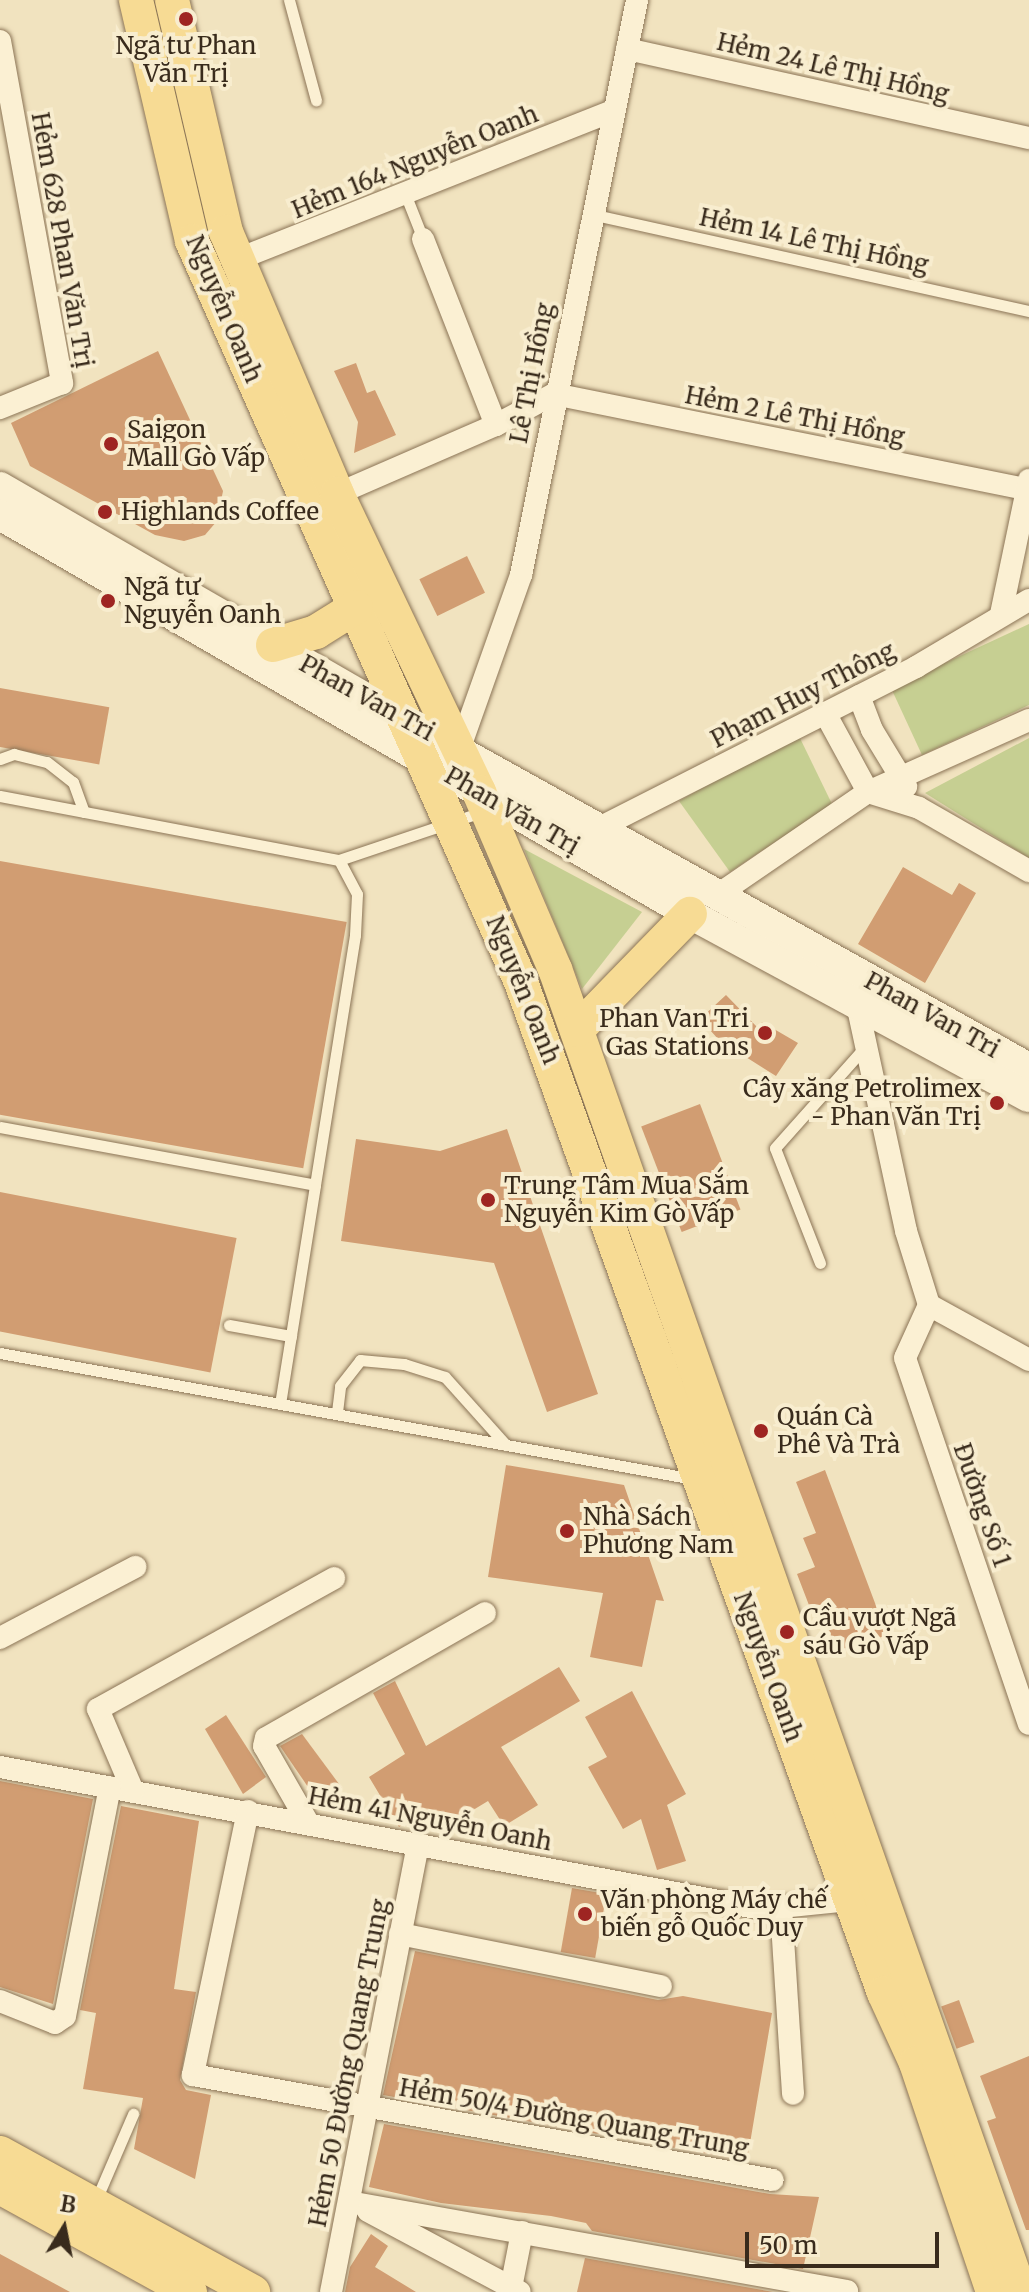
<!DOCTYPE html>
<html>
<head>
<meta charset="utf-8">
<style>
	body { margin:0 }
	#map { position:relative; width:1029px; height:2292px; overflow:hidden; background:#f1e3bf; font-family:Merriweather,serif }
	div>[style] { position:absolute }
	.green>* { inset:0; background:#c6cf92 }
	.building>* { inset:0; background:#d19d72; transform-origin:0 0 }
	.roads { filter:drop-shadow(0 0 2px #8b7456) drop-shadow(0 0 2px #8b7456) }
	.service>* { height:11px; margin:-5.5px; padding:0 5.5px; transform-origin:5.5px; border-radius:5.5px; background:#fbf0d3 }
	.minor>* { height:22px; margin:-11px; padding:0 11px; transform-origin:11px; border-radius:11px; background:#fbf0d3 }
	.secondary>* { height:30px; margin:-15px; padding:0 15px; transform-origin:15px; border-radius:15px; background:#fbf0d3 }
	.primary>* { height:34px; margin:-17px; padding:0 17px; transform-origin:17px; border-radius:17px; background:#f7db94 }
	.dots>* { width:22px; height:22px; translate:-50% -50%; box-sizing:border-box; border:4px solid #f8edcf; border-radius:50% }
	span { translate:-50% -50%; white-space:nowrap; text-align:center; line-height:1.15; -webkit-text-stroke:8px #f8edcf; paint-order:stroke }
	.poi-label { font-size:24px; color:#392b1c }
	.left { translate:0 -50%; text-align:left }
	.right { translate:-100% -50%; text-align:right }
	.street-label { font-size:24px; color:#392b1c }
	.north { position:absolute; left:24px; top:2188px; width:80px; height:80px; -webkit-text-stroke:6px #f8edcf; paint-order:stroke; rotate:10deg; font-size:22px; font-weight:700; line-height:32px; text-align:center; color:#392b1c }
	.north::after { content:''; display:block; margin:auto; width:28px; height:36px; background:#392b1c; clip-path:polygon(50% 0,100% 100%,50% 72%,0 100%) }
	.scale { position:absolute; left:745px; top:2232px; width:194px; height:36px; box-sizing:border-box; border:4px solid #392b1c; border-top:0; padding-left:10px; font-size:24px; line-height:28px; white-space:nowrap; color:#392b1c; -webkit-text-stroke:6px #f8edcf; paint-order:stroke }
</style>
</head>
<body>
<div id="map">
	<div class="green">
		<div style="clip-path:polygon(1029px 624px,1029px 705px,922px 755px,891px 688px)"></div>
		<div style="clip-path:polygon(798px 734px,832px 804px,730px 872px,679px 801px)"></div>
		<div style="clip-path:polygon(1029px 738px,1029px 858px,925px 793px)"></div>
		<div style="clip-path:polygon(524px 849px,642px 912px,582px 989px)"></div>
	</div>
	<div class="building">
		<div style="clip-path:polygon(158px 351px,223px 491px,217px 521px,205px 535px,184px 541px,155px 535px,30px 466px,11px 423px)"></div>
		<div style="clip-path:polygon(356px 363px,367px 393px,375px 390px,396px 435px,354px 453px,358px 422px,334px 371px)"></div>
		<div style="left:467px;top:556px;width:41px;height:53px;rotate:64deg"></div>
		<div style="left:0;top:688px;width:111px;height:58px;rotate:10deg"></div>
		<div style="left:0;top:861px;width:352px;height:250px;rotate:10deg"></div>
		<div style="clip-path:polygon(903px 867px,952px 895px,959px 883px,976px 893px,925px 983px,858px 944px)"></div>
		<div style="clip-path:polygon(726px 995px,758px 1028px,762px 1022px,798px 1043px,776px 1076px,719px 1040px,700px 1019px)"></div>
		<div style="left:700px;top:1104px;width:113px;height:63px;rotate:69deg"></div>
		<div style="clip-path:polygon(507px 1129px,598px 1394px,547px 1412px,494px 1263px,341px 1241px,356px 1139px,440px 1151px)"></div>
		<div style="left:0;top:1192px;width:241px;height:137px;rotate:11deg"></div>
		<div style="clip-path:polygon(506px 1465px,624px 1485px,664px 1601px,656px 1600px,642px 1667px,590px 1657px,603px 1593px,488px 1577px)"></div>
		<div style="clip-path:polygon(825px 1470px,887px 1635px,838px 1653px,821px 1609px,812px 1613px,797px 1574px,815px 1567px,803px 1538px,816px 1533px,796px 1482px)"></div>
		<div style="clip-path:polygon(559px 1667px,580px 1701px,501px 1747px,538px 1805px,504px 1826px,488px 1801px,450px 1824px,447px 1819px,432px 1828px,422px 1813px,399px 1827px,369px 1777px,405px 1754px,373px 1693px,395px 1681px,426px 1746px)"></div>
		<div style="clip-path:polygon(632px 1691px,686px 1794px,667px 1805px,686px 1861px,657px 1870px,641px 1819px,623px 1829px,588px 1767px,607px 1757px,585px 1717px)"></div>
		<div style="clip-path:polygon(226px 1715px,266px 1777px,243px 1794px,205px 1729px)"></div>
		<div style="clip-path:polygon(302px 1734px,342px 1788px,321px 1806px,280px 1746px)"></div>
		<div style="clip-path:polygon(0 1781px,93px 1799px,53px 2004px,0 1987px)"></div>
		<div style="clip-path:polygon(121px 1806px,199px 1821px,174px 1989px,196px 1992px,180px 2080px,186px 2090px,211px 2095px,195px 2179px,134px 2149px,143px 2098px,83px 2089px,96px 2013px,80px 2010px)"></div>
		<div style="left:572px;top:1888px;width:35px;height:65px;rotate:10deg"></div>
		<div style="clip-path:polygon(415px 1951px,658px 2000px,683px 1996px,772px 2013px,747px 2161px,383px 2095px)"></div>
		<div style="left:959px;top:2000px;width:45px;height:19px;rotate:70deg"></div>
		<div style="clip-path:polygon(1029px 2056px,1029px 2230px,1026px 2230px,987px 2121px,996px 2118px,980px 2076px)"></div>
		<div style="clip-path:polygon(384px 2124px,770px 2194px,819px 2197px,803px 2269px,592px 2231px,586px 2223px,551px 2216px,441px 2203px,369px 2187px)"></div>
		<div style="clip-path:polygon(371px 2234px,388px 2246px,375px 2267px,416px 2292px,345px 2292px,350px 2267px)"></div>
		<div style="clip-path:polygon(0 2254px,70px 2292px,0 2292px)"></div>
		<div style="clip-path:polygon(585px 2258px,773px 2292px,577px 2292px)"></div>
	</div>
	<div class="roads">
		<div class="service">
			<div style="left:289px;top:0;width:104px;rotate:74.9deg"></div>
			<div style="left:406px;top:196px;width:46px;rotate:68.4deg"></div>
			<div style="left:591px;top:214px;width:449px;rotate:12.5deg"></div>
			<div style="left:0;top:759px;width:15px;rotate:-20deg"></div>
			<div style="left:14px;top:754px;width:34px;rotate:14deg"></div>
			<div style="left:47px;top:762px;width:33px;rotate:38deg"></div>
			<div style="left:73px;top:782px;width:32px;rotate:70deg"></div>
			<div style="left:0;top:796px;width:345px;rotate:10.7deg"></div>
			<div style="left:339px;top:860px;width:154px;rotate:-18.6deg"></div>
			<div style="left:0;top:1127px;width:320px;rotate:10.4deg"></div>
			<div style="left:315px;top:1185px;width:253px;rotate:-80.9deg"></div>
			<div style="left:355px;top:935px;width:41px;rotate:-87.2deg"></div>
			<div style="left:357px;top:894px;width:38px;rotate:-118deg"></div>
			<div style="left:820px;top:1263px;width:123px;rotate:-111.4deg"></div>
			<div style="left:775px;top:1148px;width:137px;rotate:-48.3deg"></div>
			<div style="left:229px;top:1325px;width:63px;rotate:10.1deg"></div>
			<div style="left:0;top:1353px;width:704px;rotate:10.3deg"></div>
			<div style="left:280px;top:1404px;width:222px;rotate:-80.9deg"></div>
			<div style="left:337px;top:1412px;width:26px;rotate:-83deg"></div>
			<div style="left:340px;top:1386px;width:33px;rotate:-52deg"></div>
			<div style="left:360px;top:1360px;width:44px;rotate:5.2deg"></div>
			<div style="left:404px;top:1364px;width:43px;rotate:17.6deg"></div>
			<div style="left:445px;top:1377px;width:91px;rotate:48.1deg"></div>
			<div style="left:96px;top:2200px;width:94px;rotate:-66.7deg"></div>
		</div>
		<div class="minor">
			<div style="left:0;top:41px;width:348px;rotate:79.7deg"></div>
			<div style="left:62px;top:383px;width:67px;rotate:158deg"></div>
			<div style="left:627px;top:49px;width:412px;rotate:12.5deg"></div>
			<div style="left:423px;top:239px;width:200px;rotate:68.6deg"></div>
			<div style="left:236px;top:260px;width:405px;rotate:-21.6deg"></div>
			<div style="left:337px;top:494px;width:173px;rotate:-23.5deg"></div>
			<div style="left:496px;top:425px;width:66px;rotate:-28.1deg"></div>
			<div style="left:554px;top:394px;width:482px;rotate:11.4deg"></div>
			<div style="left:1001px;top:614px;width:137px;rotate:-78.2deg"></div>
			<div style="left:859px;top:696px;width:36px;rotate:69deg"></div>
			<div style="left:872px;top:730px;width:66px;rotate:58.7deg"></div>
			<div style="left:825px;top:713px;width:90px;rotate:61.4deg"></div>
			<div style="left:868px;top:792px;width:53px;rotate:17.4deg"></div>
			<div style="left:919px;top:808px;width:127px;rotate:29.8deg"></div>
			<div style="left:459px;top:750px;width:186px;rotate:-70.5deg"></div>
			<div style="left:521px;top:575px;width:587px;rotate:-78.59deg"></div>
			<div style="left:597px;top:829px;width:358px;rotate:-26.9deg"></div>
			<div style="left:916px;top:667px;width:131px;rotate:-30.7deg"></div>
			<div style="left:716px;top:896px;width:184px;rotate:-34.4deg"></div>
			<div style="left:868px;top:792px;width:176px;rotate:-24.1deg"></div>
			<div style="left:857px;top:1004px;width:232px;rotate:77.8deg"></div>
			<div style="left:906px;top:1231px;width:77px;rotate:72.7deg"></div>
			<div style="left:929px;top:1305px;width:58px;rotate:114.4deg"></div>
			<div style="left:905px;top:1358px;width:386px;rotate:71.3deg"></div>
			<div style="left:929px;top:1305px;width:114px;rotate:28.8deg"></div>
			<div style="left:0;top:1638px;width:153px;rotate:-27.7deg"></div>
			<div style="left:0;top:1767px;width:775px;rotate:10.56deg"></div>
			<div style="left:762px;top:1909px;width:89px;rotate:-5.8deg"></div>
			<div style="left:133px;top:1791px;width:89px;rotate:-113.1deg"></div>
			<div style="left:98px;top:1709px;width:270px;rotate:-29deg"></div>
			<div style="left:248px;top:1811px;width:270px;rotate:101.8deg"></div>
			<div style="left:193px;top:2075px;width:589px;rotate:10.26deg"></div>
			<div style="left:307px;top:1821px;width:86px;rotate:-119.8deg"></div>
			<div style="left:264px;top:1746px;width:8px;rotate:-76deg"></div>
			<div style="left:266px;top:1738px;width:252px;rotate:-29.7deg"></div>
			<div style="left:781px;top:1908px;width:186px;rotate:86.3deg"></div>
			<div style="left:400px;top:1934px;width:266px;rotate:11.3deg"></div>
			<div style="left:0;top:2001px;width:59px;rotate:21.8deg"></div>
			<div style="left:55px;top:2023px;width:12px;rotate:-35deg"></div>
			<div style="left:65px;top:2016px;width:233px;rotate:-78.9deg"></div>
			<div style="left:349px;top:2202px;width:506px;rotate:10.13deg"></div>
			<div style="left:368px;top:2211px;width:172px;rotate:28.1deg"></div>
			<div style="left:511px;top:2288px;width:57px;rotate:-78.9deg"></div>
			<div style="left:331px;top:2292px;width:456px;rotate:-79deg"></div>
		</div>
		<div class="secondary">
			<div style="left:0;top:487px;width:470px;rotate:30deg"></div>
			<div style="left:407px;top:722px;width:712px;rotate:29.09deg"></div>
			<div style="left:0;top:515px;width:797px;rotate:30.04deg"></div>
			<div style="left:690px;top:914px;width:385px;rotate:28.4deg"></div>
		</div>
		<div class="primary">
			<div style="left:136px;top:0;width:247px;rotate:76.9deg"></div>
			<div style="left:192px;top:241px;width:811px;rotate:66.06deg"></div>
			<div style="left:521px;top:982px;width:1074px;rotate:70.25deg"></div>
			<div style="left:884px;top:1993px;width:77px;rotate:65.4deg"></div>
			<div style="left:916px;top:2063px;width:242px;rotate:71.4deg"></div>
			<div style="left:172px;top:0;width:238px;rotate:76.9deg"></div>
			<div style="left:226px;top:232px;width:285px;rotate:67deg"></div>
			<div style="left:337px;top:494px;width:330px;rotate:64.5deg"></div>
			<div style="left:479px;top:792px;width:193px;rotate:66.8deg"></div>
			<div style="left:555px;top:969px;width:1402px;rotate:70.63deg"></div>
			<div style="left:273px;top:645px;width:45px;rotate:-16.8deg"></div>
			<div style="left:316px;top:632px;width:47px;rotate:-32deg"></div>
			<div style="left:577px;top:1030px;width:162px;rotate:-45.8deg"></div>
			<div style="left:0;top:2153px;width:289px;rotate:28.8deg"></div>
			<div style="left:0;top:2187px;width:217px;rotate:28.9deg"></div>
		</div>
	</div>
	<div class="dots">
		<div style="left:186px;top:19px;background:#9e2522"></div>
		<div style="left:111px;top:444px;background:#9e2522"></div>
		<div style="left:105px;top:512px;background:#9e2522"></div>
		<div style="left:108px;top:601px;background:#9e2522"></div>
		<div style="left:765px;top:1033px;background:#9e2522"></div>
		<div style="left:997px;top:1103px;background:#9e2522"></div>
		<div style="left:488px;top:1200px;background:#9e2522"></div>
		<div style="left:761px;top:1431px;background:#9e2522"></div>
		<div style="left:567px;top:1531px;background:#9e2522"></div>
		<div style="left:787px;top:1632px;background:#9e2522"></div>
		<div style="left:585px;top:1914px;background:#9e2522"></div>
	</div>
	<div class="poi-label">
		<span style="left:186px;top:60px">Ngã tư Phan<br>Văn Trị</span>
		<span class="left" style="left:127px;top:444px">Saigon<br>Mall Gò Vấp</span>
		<span class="left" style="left:121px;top:512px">Highlands Coffee</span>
		<span class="left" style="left:124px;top:601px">Ngã tư<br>Nguyễn Oanh</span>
		<span class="right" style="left:749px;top:1033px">Phan Van Tri<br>Gas Stations</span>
		<span class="right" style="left:981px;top:1103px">Cây xăng Petrolimex<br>- Phan Văn Trị</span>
		<span class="left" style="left:504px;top:1200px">Trung Tâm Mua Sắm<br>Nguyễn Kim Gò Vấp</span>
		<span class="left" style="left:777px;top:1431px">Quán Cà<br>Phê Và Trà</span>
		<span class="left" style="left:583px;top:1531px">Nhà Sách<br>Phương Nam</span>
		<span class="left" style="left:803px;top:1632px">Cầu vượt Ngã<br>sáu Gò Vấp</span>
		<span class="left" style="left:601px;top:1914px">Văn phòng Máy chế<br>biến gỗ Quốc Duy</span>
	</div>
	<div class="street-label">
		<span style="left:833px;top:68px;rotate:13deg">Hẻm 24 Lê Thị Hồng</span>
		<span style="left:415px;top:162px;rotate:-22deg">Hẻm 164 Nguyễn Oanh</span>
		<span style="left:62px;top:240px;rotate:80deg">Hẻm 628 Phan Văn Trị</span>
		<span style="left:814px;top:241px;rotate:12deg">Hẻm 14 Lê Thị Hồng</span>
		<span style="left:224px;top:309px;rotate:67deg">Nguyễn Oanh</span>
		<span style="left:532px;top:373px;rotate:-79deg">Lê Thị Hồng</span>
		<span style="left:795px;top:416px;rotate:11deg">Hẻm 2 Lê Thị Hồng</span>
		<span style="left:803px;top:695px;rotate:-27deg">Phạm Huy Thông</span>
		<span style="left:367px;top:698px;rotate:29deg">Phan Van Tri</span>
		<span style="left:512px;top:811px;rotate:30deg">Phan Văn Trị</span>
		<span style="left:523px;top:990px;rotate:68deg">Nguyễn Oanh</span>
		<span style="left:932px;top:1015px;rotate:29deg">Phan Van Tri</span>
		<span style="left:982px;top:1505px;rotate:71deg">Đường Số 1</span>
		<span style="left:768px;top:1667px;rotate:70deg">Nguyễn Oanh</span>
		<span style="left:430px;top:1819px;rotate:11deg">Hẻm 41 Nguyễn Oanh</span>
		<span style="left:349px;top:2063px;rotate:-79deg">Hẻm 50 Đường Quang Trung</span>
		<span style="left:574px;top:2118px;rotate:10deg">Hẻm 50/4 Đường Quang Trung</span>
	</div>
	<div class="north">B</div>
	<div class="scale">50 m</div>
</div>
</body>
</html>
